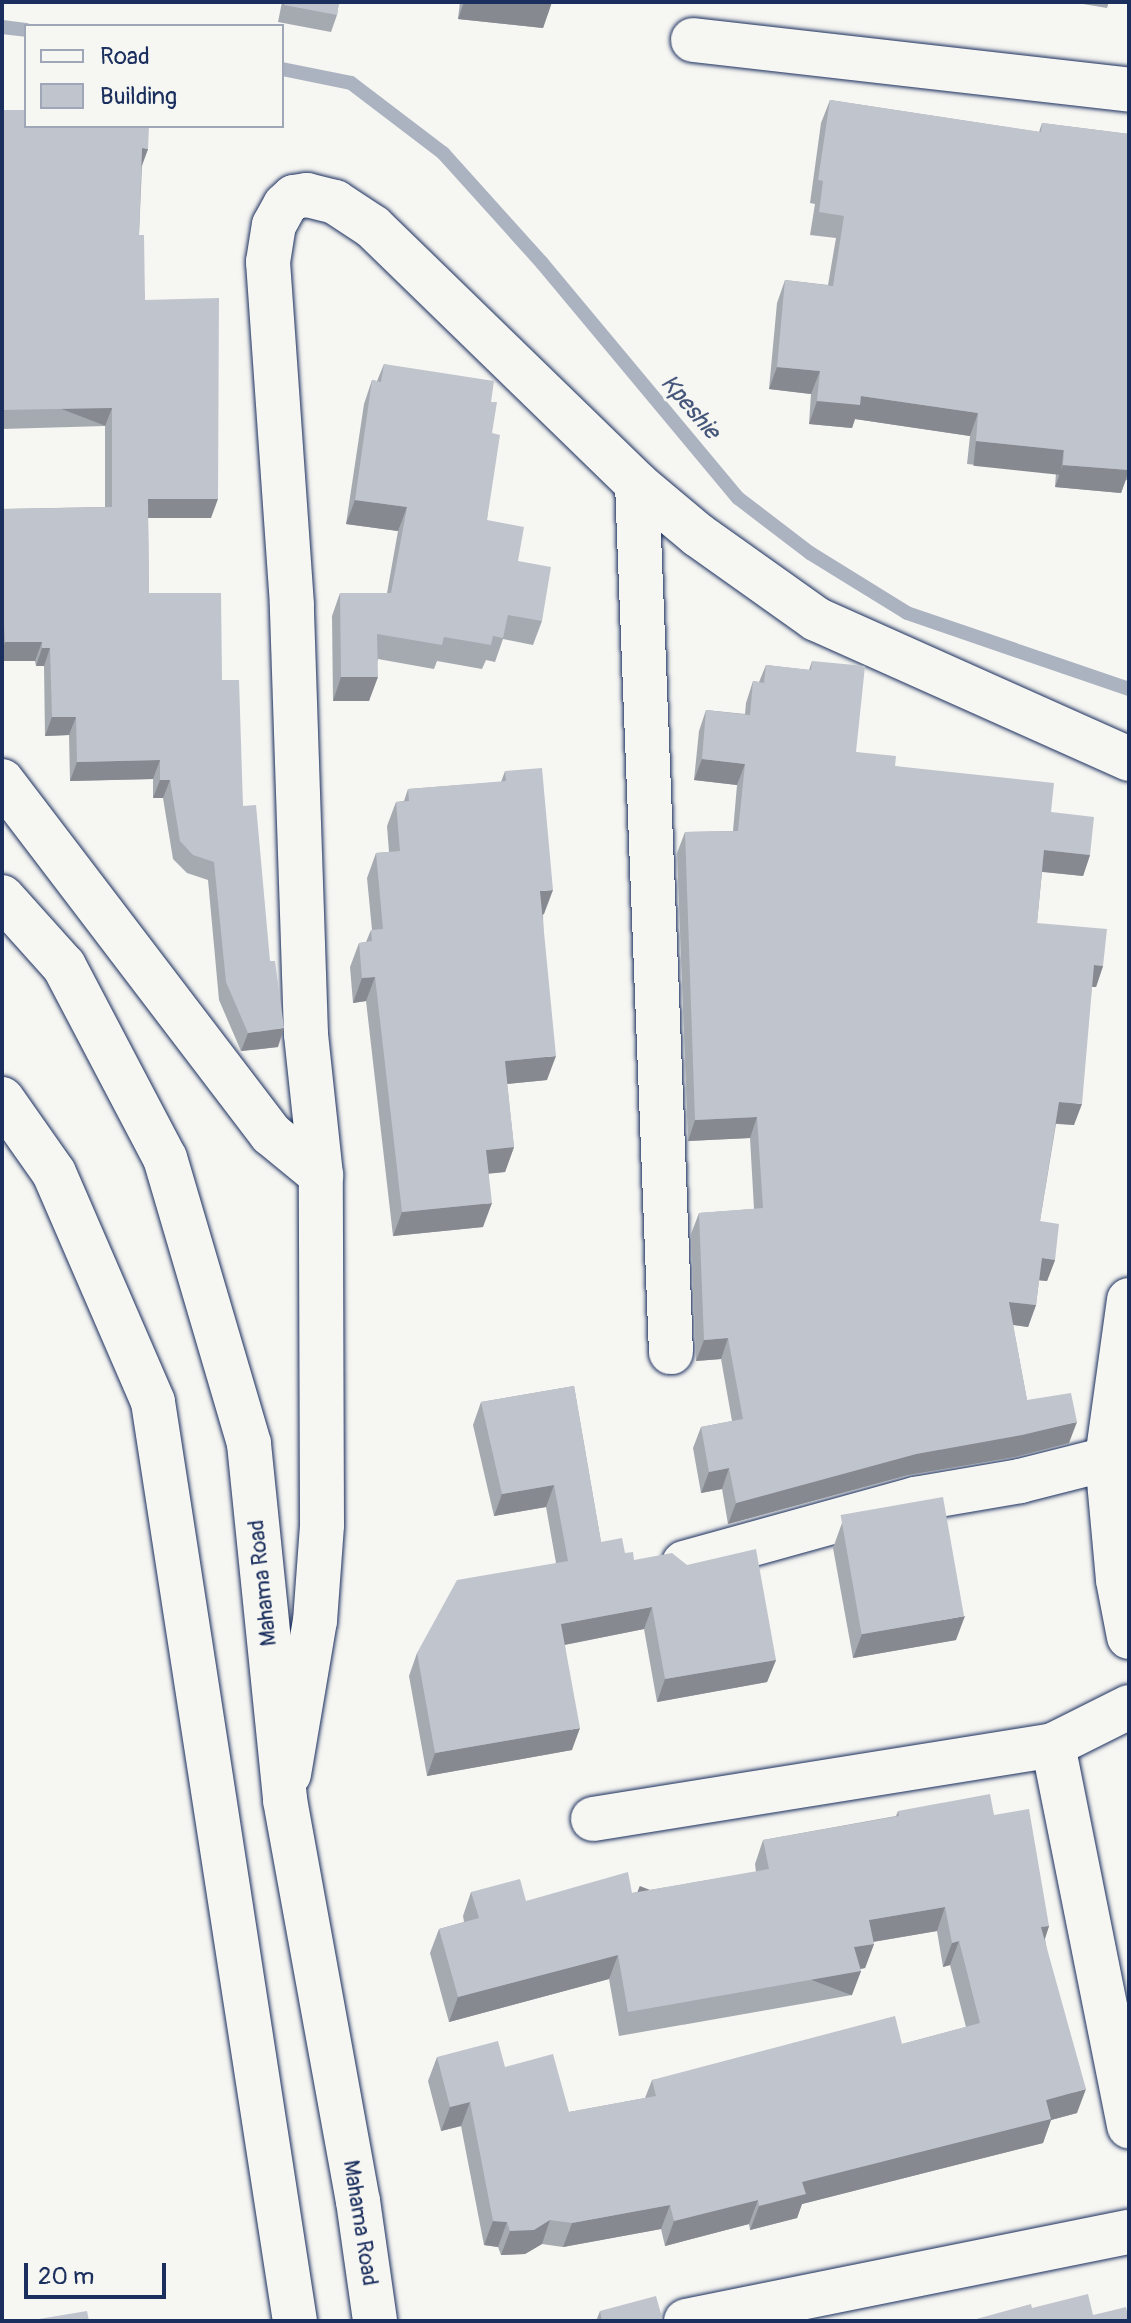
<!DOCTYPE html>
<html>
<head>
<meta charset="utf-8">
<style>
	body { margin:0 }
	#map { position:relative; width:1131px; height:2323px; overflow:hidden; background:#f6f6f2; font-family:Pangolin,sans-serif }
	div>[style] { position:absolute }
	.stream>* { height:14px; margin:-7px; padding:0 7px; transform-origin:7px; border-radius:7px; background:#abb2c0 }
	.roads { filter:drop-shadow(0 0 2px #1b2f5e) drop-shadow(0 0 2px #1b2f5e) }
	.minor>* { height:44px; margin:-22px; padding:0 22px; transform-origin:22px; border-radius:22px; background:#f6f6f2 }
	.tertiary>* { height:44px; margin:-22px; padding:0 22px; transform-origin:22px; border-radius:22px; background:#f6f6f2 }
	.wall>* { inset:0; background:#a5a9b0 }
	.shaded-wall>* { inset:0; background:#868990; transform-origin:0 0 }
	.building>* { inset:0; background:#c0c4cd; transform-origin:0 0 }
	span { translate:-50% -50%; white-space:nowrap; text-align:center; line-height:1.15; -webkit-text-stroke:6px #f6f6f2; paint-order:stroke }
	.street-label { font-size:22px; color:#1b2f5e }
	.water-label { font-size:24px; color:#46567b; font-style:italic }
	.frame { position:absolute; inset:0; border:4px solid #1b2f5e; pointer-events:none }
	.legend { position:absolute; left:24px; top:24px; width:260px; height:104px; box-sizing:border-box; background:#f6f6f2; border:2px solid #9ea6b7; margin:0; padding:10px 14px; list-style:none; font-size:24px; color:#1b2f5e }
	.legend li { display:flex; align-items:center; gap:16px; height:40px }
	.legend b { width:40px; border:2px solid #9ea6b7 }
	.scale { position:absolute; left:24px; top:2263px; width:142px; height:36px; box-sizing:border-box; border:4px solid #1b2f5e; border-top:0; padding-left:10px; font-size:24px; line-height:28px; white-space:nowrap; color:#1b2f5e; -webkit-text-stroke:6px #f6f6f2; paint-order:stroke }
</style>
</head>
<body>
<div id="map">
	<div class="stream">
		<div style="left:2px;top:27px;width:24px;rotate:7deg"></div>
		<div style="left:282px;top:69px;width:70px;rotate:11.5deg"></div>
		<div style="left:351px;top:83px;width:116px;rotate:37.3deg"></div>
		<div style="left:443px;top:153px;width:148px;rotate:48deg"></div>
		<div style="left:542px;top:263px;width:306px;rotate:50.2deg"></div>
		<div style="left:738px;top:498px;width:91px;rotate:37.4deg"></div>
		<div style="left:810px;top:553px;width:114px;rotate:31.7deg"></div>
		<div style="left:907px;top:613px;width:235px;rotate:18.9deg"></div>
	</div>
	<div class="roads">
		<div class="minor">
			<div style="left:693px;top:40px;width:439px;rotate:6.5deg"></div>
			<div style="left:637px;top:484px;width:869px;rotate:87.76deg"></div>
			<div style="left:2px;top:781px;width:444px;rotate:52.7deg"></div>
			<div style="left:271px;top:1134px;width:65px;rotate:39.4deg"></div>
			<div style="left:1129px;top:1300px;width:161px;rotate:97.9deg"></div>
			<div style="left:1107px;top:1459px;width:121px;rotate:84.8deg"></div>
			<div style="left:1118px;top:1580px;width:58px;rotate:79.1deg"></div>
			<div style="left:684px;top:1563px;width:240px;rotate:-15.5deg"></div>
			<div style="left:915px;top:1499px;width:107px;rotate:-9.7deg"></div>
			<div style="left:1020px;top:1481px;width:90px;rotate:-14.2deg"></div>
			<div style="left:1053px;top:1745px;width:85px;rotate:-26.6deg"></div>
			<div style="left:289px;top:1774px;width:155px;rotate:-80.4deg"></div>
			<div style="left:315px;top:1621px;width:96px;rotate:-85.8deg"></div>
			<div style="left:322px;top:1525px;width:350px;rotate:-90.2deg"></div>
			<div style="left:321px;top:1175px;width:142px;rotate:-96.1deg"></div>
			<div style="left:306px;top:1034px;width:429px;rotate:-91.9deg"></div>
			<div style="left:292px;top:605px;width:344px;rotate:-94deg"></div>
			<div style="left:268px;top:262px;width:37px;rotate:-81deg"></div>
			<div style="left:274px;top:225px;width:23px;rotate:-61deg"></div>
			<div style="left:285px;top:205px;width:12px;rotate:-42deg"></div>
			<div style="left:294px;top:197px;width:13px;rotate:-9deg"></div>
			<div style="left:307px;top:195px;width:29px;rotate:14deg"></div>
			<div style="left:335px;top:202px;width:45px;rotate:33.3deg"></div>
			<div style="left:373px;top:227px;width:368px;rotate:44.2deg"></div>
			<div style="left:637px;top:484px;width:80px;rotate:39.9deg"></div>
			<div style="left:698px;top:535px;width:145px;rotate:35.4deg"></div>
			<div style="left:816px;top:619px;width:343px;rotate:24.1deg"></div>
			<div style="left:593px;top:1819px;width:466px;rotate:-9.1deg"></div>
			<div style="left:1053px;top:1745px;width:389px;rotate:78.7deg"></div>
			<div style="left:686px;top:2321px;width:452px;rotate:-11.4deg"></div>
		</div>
		<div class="tertiary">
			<div style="left:2px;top:897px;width:93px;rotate:48.1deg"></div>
			<div style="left:64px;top:966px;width:217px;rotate:62.3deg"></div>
			<div style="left:165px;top:1158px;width:298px;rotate:73.6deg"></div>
			<div style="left:249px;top:1444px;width:358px;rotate:84.2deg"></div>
			<div style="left:285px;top:1800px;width:408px;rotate:79.7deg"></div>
			<div style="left:358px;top:2201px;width:121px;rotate:81.9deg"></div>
			<div style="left:2px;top:1099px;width:90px;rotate:54.9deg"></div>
			<div style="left:54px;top:1173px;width:249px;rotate:66.6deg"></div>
			<div style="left:153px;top:1402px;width:930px;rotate:81.22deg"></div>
		</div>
	</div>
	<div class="wall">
		<div style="clip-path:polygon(282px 2px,339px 2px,337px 15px,331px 32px,278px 22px)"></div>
		<div style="clip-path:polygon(460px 2px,552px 2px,543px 28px,458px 19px)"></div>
		<div style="clip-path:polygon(1071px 2px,1109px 2px,1107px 8px)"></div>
		<div style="clip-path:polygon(830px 100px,1039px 132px,1042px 123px,1129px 134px,1129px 480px,1126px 480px,1121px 493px,1055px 487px,1056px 473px,967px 464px,970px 436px,855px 419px,852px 428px,809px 424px,811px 394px,769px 389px,777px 303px,785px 280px,828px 285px,836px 238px,810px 235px,815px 204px,810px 203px,821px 123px)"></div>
		<div style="clip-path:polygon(2px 110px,148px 149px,142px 166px,139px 235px,145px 300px,211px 518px,148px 518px,149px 593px,222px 680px,243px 806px,278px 1047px,241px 1051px,219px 1000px,208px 880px,187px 873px,173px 859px,163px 798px,153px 798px,153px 779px,70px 781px,69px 735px,45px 736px,44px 666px,36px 666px,35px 661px,2px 661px,2px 509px,105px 507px,105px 426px,2px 429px)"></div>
		<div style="clip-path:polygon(384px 364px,491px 402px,492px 433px,487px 520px,518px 561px,542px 621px,533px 645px,503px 639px,495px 662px,486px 660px,482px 669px,437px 661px,434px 669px,378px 659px,369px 701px,333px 701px,332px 616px,340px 593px,387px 593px,398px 531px,346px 524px,364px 404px,372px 380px,377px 381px)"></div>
		<div style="clip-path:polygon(812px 661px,856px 752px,895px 766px,1051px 812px,1090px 855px,1083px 876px,1042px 872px,1037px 923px,1103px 966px,1096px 987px,1092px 987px,1074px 1125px,1056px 1124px,1040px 1221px,1055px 1260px,1047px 1281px,1039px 1280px,1036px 1305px,1028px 1327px,1013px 1325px,1027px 1400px,1069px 1443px,1015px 1457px,908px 1475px,728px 1524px,722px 1489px,701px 1493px,693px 1448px,701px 1427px,732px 1421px,721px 1359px,696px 1361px,691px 1234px,699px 1213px,754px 1209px,750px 1138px,688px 1141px,677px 853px,685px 832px,733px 831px,737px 785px,694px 780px,699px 731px,706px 710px,745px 714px,746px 703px,753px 681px,759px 682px,766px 665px,809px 670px)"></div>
		<div style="clip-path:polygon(505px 771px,544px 914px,543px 915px,547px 1080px,507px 1084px,514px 1147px,505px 1172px,489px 1173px,483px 1227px,393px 1236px,366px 1001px,353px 1003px,350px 967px,359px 943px,366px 942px,371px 930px,372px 930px,367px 878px,376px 853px,389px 852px,387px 826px,396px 802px,404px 801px,408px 789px,501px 782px)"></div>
		<div style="clip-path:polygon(574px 1386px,601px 1542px,634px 1560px,776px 1660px,767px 1682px,657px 1702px,644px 1629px,565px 1645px,572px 1750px,427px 1776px,409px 1676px,417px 1653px,556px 1563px,546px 1507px,494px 1516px,473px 1425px,481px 1402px)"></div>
		<div style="clip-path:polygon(842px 1523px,956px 1640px,853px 1658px,833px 1548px)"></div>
		<div style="clip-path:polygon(898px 1811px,994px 1815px,1049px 1926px,1045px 1939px,1077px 2113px,1051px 2120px,1043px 2143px,802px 2204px,797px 2218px,750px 2230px,749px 2224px,665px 2246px,661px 2229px,563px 2247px,542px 2244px,525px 2254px,501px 2255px,498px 2247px,484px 2245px,461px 2126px,441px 2131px,428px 2081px,437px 2057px,505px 2067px,569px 2112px,645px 2098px,652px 2080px,902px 2044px,966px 2027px,950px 1965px,943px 1967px,937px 1931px,873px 1942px,874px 1944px,865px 1968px,860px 1969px,861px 1971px,852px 1995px,619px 2036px,609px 1979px,449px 2022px,430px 1953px,439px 1929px,464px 1922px,463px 1916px,471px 1892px,526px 1901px,632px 1893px,756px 1872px,755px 1864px,763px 1840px,896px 1816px)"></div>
		<div style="clip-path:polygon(600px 2311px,663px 2321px,596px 2321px)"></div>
	</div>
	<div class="shaded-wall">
		<div style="clip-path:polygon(464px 2px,552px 2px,543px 28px,458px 19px)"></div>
		<div style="clip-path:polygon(142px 148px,148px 149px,141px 167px)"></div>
		<div style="clip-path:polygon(777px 367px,820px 371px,811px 394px,769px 389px)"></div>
		<div style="clip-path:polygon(861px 396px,978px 413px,970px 436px,855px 419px,852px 428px,809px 424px,817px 401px)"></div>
		<div style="left:112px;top:408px;width:19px;height:110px;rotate:111deg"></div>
		<div style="left:976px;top:441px;width:88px;height:25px;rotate:6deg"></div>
		<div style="clip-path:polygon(1063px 465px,1129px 470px,1121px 493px,1055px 487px)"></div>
		<div style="clip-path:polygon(148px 499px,218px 499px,211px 518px,141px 518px)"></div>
		<div style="clip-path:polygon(355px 500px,407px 507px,398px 531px,346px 524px)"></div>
		<div style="clip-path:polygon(5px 642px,42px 642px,35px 661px,2px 661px,2px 650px)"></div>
		<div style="clip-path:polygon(42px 648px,50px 648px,44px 666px,36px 666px)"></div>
		<div style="clip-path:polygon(341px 677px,378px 677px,369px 701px,333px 701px)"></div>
		<div style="clip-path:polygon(52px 717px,76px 717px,69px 735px,45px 736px)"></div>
		<div style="clip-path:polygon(702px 759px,745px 764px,737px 785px,694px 780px)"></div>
		<div style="clip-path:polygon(160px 760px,153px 779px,70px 781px,77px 762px)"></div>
		<div style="clip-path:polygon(160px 780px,170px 780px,163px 798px,153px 798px)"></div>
		<div style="clip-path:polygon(1044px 850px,1090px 855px,1083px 876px,1036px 871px)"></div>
		<div style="clip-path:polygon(553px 890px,544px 914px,531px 915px,540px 891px)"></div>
		<div style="clip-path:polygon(1094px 965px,1103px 966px,1096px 987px,1086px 986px)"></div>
		<div style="clip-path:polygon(375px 977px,366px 1001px,353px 1003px,362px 978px)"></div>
		<div style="clip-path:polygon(284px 1028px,278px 1047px,241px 1051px,248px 1033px)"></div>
		<div style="clip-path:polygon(556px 1056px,547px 1080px,496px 1085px,505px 1061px)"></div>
		<div style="clip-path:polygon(1059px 1102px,1082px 1104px,1074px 1125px,1051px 1123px)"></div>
		<div style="clip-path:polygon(757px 1117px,750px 1138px,688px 1141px,695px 1120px)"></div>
		<div style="clip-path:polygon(514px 1147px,505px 1172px,477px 1175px,486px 1150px)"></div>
		<div style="clip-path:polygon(492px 1203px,483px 1227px,393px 1236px,402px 1212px)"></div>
		<div style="clip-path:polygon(1042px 1258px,1055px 1260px,1047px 1281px,1034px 1280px)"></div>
		<div style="clip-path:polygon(1009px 1302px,1036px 1305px,1028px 1327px,1001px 1323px)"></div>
		<div style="clip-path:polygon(728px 1338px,721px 1359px,696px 1361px,704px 1340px)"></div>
		<div style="clip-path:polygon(1077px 1422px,1069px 1443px,1015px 1457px,908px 1475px,728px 1524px,736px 1503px,916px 1454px)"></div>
		<div style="clip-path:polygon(729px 1468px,722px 1489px,701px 1493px,709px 1472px)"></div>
		<div style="clip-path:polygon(554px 1485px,546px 1507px,494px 1516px,502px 1494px)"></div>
		<div style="clip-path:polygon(652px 1607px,644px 1629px,553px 1647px,561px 1624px)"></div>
		<div style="clip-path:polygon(965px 1616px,956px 1640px,853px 1658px,862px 1634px)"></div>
		<div style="clip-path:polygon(776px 1660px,767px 1682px,657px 1702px,665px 1679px)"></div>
		<div style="clip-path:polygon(580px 1728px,572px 1750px,427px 1776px,435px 1753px)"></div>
		<div style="clip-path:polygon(945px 1907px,937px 1931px,860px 1944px,869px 1920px)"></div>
		<div style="clip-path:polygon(1049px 1926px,1041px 1950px,1041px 1927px)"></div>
		<div style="clip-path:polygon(959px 1941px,950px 1965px,943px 1967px,952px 1943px)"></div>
		<div style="clip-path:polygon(874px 1944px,865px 1968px,845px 1972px,854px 1947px)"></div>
		<div style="clip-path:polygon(618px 1955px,609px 1979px,449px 2022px,458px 1997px)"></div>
		<div style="left:861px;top:1971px;width:26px;height:237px;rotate:111deg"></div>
		<div style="clip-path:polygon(1086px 2089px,1077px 2113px,1051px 2120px,1043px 2143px,802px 2204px,797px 2218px,750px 2230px,759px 2206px,802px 2182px,1046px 2100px)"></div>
		<div style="clip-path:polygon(470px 2102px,461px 2126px,441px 2131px,450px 2107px)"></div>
		<div style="clip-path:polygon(758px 2200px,749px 2224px,665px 2246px,674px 2221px)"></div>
		<div style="clip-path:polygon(670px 2205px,661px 2229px,563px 2247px,572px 2223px)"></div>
		<div style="clip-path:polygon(550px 2220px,542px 2244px,525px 2254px,501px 2255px,510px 2231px)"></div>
		<div style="clip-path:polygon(493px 2221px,507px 2222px,498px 2247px,484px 2245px)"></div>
	</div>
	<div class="building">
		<div style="clip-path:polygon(285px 2px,339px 2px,337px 15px,284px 5px)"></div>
		<div style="clip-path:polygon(830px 100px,1041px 132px,1042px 123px,1129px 134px,1129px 470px,1063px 465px,1064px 450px,976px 441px,978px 413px,861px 396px,860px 405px,817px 401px,820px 371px,777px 367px,785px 280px,833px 286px,844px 216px,819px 212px,823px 181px,818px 180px)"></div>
		<div style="clip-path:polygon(2px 110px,26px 110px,26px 126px,149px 126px,148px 149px,142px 148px,139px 235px,144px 235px,145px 300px,219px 298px,218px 499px,148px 499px,149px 593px,221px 593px,222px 680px,239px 680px,243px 806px,256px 805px,270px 961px,275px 961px,284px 1028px,248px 1033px,226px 982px,214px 862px,193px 855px,180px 841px,170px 780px,160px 780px,160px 760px,77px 762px,76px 717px,52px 717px,50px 648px,42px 648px,42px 642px,5px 642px,2px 590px,2px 509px,112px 507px,112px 408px,2px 410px)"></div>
		<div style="clip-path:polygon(384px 364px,494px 381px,491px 402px,497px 402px,492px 433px,500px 435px,487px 520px,524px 527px,518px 561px,551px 567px,542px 621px,508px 615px,503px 638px,493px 636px,491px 645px,444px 637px,442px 645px,377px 634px,378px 677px,341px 677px,340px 593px,391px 593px,407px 507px,355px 500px,372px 380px,381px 382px)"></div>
		<div style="clip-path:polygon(812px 661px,865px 666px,856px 752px,896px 756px,895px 766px,1054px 783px,1051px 812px,1094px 817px,1090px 855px,1044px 850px,1037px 923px,1107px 929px,1103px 966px,1094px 965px,1082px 1104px,1059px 1102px,1040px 1221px,1059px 1224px,1055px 1260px,1042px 1258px,1036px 1305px,1009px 1302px,1027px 1400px,1071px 1393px,1077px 1422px,1022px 1435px,916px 1454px,736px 1503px,729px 1468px,709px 1472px,701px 1427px,743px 1419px,728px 1338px,704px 1340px,699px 1213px,763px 1208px,757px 1117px,695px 1120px,685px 832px,738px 831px,745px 764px,702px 759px,706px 710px,750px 715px,753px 681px,764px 683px,766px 665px,811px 670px)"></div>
		<div style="clip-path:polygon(542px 768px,553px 890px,540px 891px,556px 1056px,505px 1061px,514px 1147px,486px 1150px,492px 1203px,402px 1212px,375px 977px,362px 978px,359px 943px,372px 941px,371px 930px,383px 929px,376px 853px,400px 851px,396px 802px,409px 801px,408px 789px,506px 781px,505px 771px)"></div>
		<div style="clip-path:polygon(574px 1386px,601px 1542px,622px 1538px,625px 1553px,633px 1552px,634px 1560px,672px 1553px,687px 1565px,756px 1549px,776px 1660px,665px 1679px,652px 1607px,561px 1624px,580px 1728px,435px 1753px,417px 1653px,457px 1580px,568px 1561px,554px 1485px,502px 1494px,481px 1402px)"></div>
		<div style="left:943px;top:1497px;width:121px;height:104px;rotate:80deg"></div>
		<div style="clip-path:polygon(990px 1794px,994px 1815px,1029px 1809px,1049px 1926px,1041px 1927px,1086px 2089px,1046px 2100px,1051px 2119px,802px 2182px,806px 2194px,759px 2206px,758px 2200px,674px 2221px,670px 2205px,572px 2223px,550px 2220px,534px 2230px,510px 2231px,507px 2222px,493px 2221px,470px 2102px,450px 2107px,437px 2057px,498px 2041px,505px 2067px,553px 2054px,569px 2112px,656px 2096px,652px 2080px,895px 2016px,902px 2044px,980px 2023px,959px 1941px,952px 1943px,945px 1907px,869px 1920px,874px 1944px,854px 1947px,861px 1971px,628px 2012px,618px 1955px,458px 1997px,439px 1929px,479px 1918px,471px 1892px,520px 1879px,526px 1901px,628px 1872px,632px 1893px,769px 1869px,763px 1840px,899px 1816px,898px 1811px)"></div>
		<div style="clip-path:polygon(1088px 2294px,1093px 2315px,1126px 2307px,1129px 2321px,969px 2321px,1031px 2304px,1032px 2308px)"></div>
		<div style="clip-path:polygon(656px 2296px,663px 2321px,602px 2321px,600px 2311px)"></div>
		<div style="clip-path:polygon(87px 2311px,89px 2321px,27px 2321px)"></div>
	</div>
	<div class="street-label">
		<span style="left:263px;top:1583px;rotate:-96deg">Mahama Road</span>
		<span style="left:360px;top:2223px;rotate:81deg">Mahama Road</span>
	</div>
	<div class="water-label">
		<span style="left:690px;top:407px;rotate:49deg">Kpeshie</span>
	</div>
	<div class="frame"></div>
	<ul class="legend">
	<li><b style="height:10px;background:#f6f6f2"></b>Road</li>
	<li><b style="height:22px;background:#c0c4cd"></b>Building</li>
	</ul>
	<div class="scale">20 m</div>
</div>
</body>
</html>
